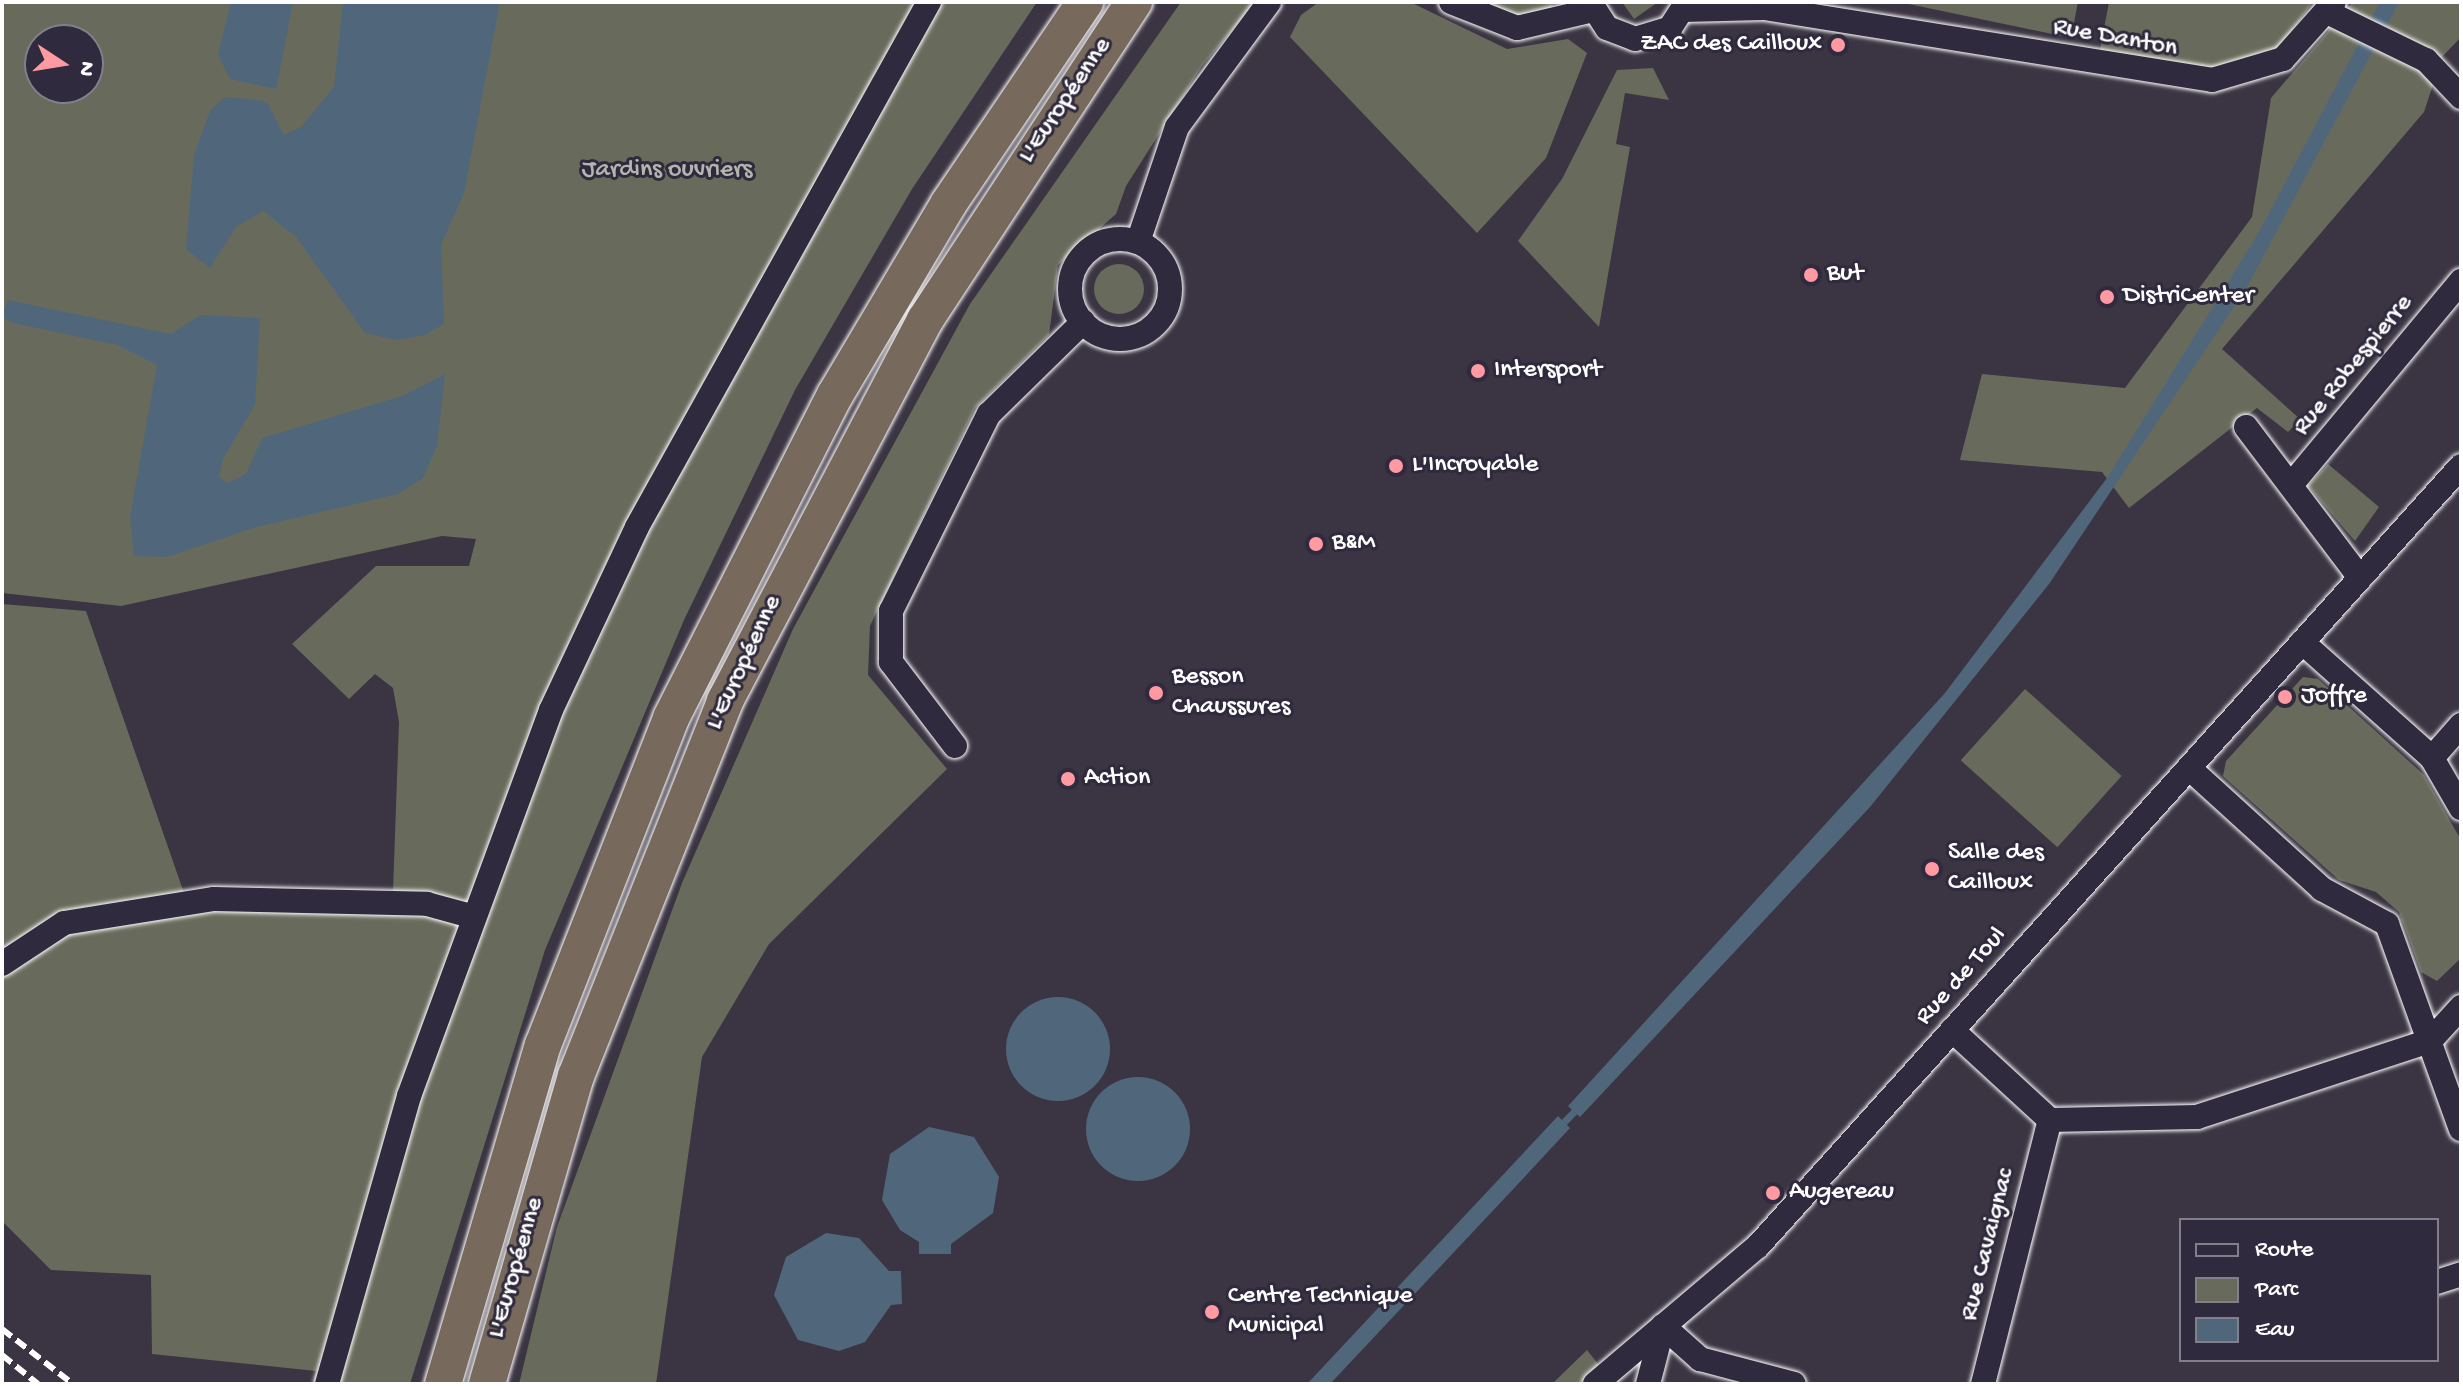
<!DOCTYPE html>
<html>
<head>
<meta charset="utf-8">
<style>
	body { margin:0 }
	#map { position:relative; width:2463px; height:1386px; overflow:hidden; background:#3b3442; font-family:"Gochi Hand",sans-serif }
	div>[style] { position:absolute }
	.green>* { inset:0; background:#686b5c; transform-origin:0 0 }
	.round { border-radius:50% }
	.water>* { inset:0; background:#50677b }
	.stream>* { height:7px; margin:-3.5px; padding:0 3.5px; transform-origin:3.5px; border-radius:3.5px; background:#50677b }
	.roads { filter:drop-shadow(0 0 2px #fff) drop-shadow(0 0 2px #fff) }
	.minor>* { height:24px; margin:-12px; padding:0 12px; transform-origin:12px; border-radius:12px; background:#2f2a3d }
	.minor>.ring { margin:-12px; padding:0; box-sizing:content-box; background:none; border:24px solid #2f2a3d; border-radius:50% }
	.highway>* { height:36px; margin:-18px; padding:0 18px; transform-origin:18px; border-radius:18px; background:#77695c }
	.rail>* { height:6px; margin-top:-3px; transform-origin:0; background:repeating-linear-gradient(90deg,#fff 0 12px,transparent 0 18px) }
	.dots>* { width:22px; height:22px; translate:-50% -50%; box-sizing:border-box; border:4px solid #2f2a3d; border-radius:50% }
	span { translate:-50% -50%; white-space:nowrap; text-align:center; line-height:1.15; -webkit-text-stroke:6px #2f2a3d; paint-order:stroke }
	.street-label { font-size:26px; color:#fff }
	.poi-label { font-size:26px; color:#fff }
	.right { translate:-100% -50%; text-align:right }
	.left { translate:0 -50%; text-align:left }
	.park-label { font-size:26px; color:#b4b5ae }
	.frame { position:absolute; inset:0; border:4px solid #fff; pointer-events:none }
	.legend { position:absolute; left:2179px; top:1218px; width:260px; height:144px; box-sizing:border-box; background:#2f2a3d; border:2px solid #827f8b; margin:0; padding:10px 14px; list-style:none; font-size:24px; color:#fff }
	.legend li { display:flex; align-items:center; gap:16px; height:40px }
	.legend b { width:40px; border:2px solid #827f8b }
	.north { position:absolute; left:24px; top:24px; width:80px; height:80px; box-sizing:border-box; background:#2f2a3d; border:2px solid #827f8b; border-radius:50%; rotate:102deg; font-size:22px; font-weight:700; line-height:32px; text-align:center; color:#fff }
	.north::after { content:''; display:block; margin:auto; width:28px; height:36px; background:#ff9aa2; clip-path:polygon(50% 0,100% 100%,50% 72%,0 100%) }
</style>
</head>
<body>
<div id="map">
	<div class="green">
		<div style="clip-path:polygon(evenodd,2px 2px,1037px 2px,912px 189px,795px 390px,684px 620px,545px 950px,410px 1384px,313px 1384px,316px 1371px,152px 1354px,151px 1275px,51px 1270px,2px 1221px,2px 604px,86px 611px,184px 893px,393px 891px,399px 722px,393px 688px,375px 674px,349px 699px,292px 644px,376px 566px,469px 566px,476px 539px,442px 536px,121px 606px,2px 593px,2px 2px,40px 40px,88px 40px,88px 88px,40px 88px,40px 40px)"></div>
		<div style="clip-path:polygon(1181px 2px,1256px 2px,1202px 66px,1126px 186px,1116px 214px,1058px 265px,1049px 335px,975px 408px,870px 626px,868px 675px,947px 769px,769px 944px,702px 1057px,656px 1384px,519px 1384px,557px 1227px,682px 883px,793px 629px,970px 304px)"></div>
		<div style="clip-path:polygon(1319px 2px,1410px 2px,1507px 49px,1568px 39px,1587px 53px,1546px 158px,1477px 233px,1290px 37px,1301px 15px)"></div>
		<div style="clip-path:polygon(1478px 2px,1553px 2px,1552px 9px,1521px 16px)"></div>
		<div style="clip-path:polygon(1622px 2px,1658px 2px,1634px 19px)"></div>
		<div style="clip-path:polygon(1899px 2px,2078px 2px,2071px 38px)"></div>
		<div style="clip-path:polygon(2109px 2px,2313px 2px,2279px 48px,2218px 70px,2100px 50px)"></div>
		<div style="clip-path:polygon(2353px 2px,2461px 2px,2461px 37px,2442px 57px,2424px 112px,2222px 349px,2300px 419px,2288px 432px,2257px 408px,2129px 508px,2102px 472px,1960px 460px,1982px 374px,2125px 388px,2252px 217px,2271px 98px)"></div>
		<div style="clip-path:polygon(1653px 68px,1669px 100px,1625px 93px,1616px 144px,1630px 147px,1599px 327px,1518px 241px,1562px 179px,1617px 70px)"></div>
		<div class="round" style="left:1094px;top:264px;width:50px;height:50px"></div>
		<div style="clip-path:polygon(2328px 464px,2379px 507px,2355px 541px,2308px 486px)"></div>
		<div style="clip-path:polygon(2303px 677px,2318px 679px,2424px 775px,2461px 840px,2461px 958px,2437px 981px,2421px 972px,2399px 912px,2376px 892px,2339px 880px,2223px 776px,2226px 761px)"></div>
		<div style="left:2025px;top:689px;width:130px;height:96px;rotate:42deg"></div>
		<div style="clip-path:polygon(1587px 1350px,1614px 1384px,1552px 1384px)"></div>
	</div>
	<div class="water">
		<div style="clip-path:polygon(231px 2px,293px 2px,276px 89px,230px 79px,218px 55px)"></div>
		<div style="clip-path:polygon(343px 2px,500px 2px,464px 193px,441px 245px,444px 324px,425px 335px,396px 340px,365px 333px,296px 237px,263px 211px,236px 227px,210px 268px,186px 249px,194px 155px,210px 111px,225px 97px,250px 99px,267px 102px,284px 135px,301px 127px,334px 87px)"></div>
		<div style="clip-path:polygon(2380px 2px,2399px 2px,2385px 29px,2370px 21px)"></div>
		<div style="clip-path:polygon(2363px 35px,2377px 43px,2246px 289px,2049px 584px,1870px 807px,1580px 1117px,1568px 1106px,1945px 693px,2107px 478px,2259px 232px)"></div>
		<div style="clip-path:polygon(8px 300px,171px 334px,201px 315px,260px 318px,255px 405px,223px 459px,219px 476px,227px 483px,246px 474px,262px 438px,402px 396px,445px 374px,437px 446px,423px 478px,398px 494px,257px 527px,167px 557px,134px 556px,130px 516px,157px 365px,117px 345px,13px 323px,2px 317px)"></div>
		<div class="round" style="left:1006px;top:997px;width:104px;height:104px"></div>
		<div class="round" style="left:1086px;top:1077px;width:104px;height:104px"></div>
		<div style="clip-path:polygon(1558px 1116px,1570px 1128px,1518px 1184px,1330px 1384px,1307px 1384px)"></div>
		<div style="clip-path:polygon(929px 1127px,974px 1137px,999px 1177px,993px 1213px,951px 1244px,951px 1254px,919px 1254px,919px 1242px,900px 1230px,882px 1200px,890px 1154px)"></div>
		<div style="clip-path:polygon(826px 1233px,859px 1238px,889px 1271px,901px 1271px,902px 1304px,891px 1305px,865px 1342px,839px 1351px,798px 1340px,774px 1295px,786px 1257px)"></div>
	</div>
	<div class="stream">
		<div style="left:1558px;top:1128px;width:32px;rotate:-46deg"></div>
	</div>
	<div class="roads">
		<div class="minor">
			<div style="left:1451px;top:2px;width:71px;rotate:21.5deg"></div>
			<div style="left:1517px;top:28px;width:78px;rotate:-13.3deg"></div>
			<div style="left:1590px;top:2px;width:31px;rotate:57deg"></div>
			<div style="left:1607px;top:28px;width:30px;rotate:21deg"></div>
			<div style="left:1635px;top:39px;width:37px;rotate:-17deg"></div>
			<div style="left:1670px;top:28px;width:31px;rotate:-57deg"></div>
			<div style="left:1684px;top:10px;width:80px;rotate:-1.4deg"></div>
			<div style="left:1764px;top:8px;width:454px;rotate:9.1deg"></div>
			<div style="left:2212px;top:80px;width:74px;rotate:-16.5deg"></div>
			<div style="left:2283px;top:59px;width:76px;rotate:-48.2deg"></div>
			<div style="left:2329px;top:13px;width:108px;rotate:25.9deg"></div>
			<div style="left:2426px;top:60px;width:51px;rotate:46.6deg"></div>
			<div class="ring" style="left:1070px;top:239px;width:76px;height:76px"></div>
			<div style="left:1138px;top:242px;width:121px;rotate:-71.3deg"></div>
			<div style="left:1177px;top:127px;width:155px;rotate:-53.6deg"></div>
			<div style="left:2246px;top:427px;width:189px;rotate:52.9deg"></div>
			<div style="left:2291px;top:485px;width:266px;rotate:-50.2deg"></div>
			<div style="left:2302px;top:642px;width:174px;rotate:41.7deg"></div>
			<div style="left:2432px;top:758px;width:58px;rotate:59.9deg"></div>
			<div style="left:955px;top:746px;width:106px;rotate:-127.3deg"></div>
			<div style="left:891px;top:662px;width:51px;rotate:-90deg"></div>
			<div style="left:891px;top:611px;width:220px;rotate:-63.6deg"></div>
			<div style="left:989px;top:414px;width:132px;rotate:-44.4deg"></div>
			<div style="left:2432px;top:758px;width:44px;rotate:-48.7deg"></div>
			<div style="left:2189px;top:768px;width:180px;rotate:42.3deg"></div>
			<div style="left:2322px;top:889px;width:74px;rotate:28.3deg"></div>
			<div style="left:2387px;top:924px;width:218px;rotate:70.2deg"></div>
			<div style="left:2px;top:964px;width:74px;rotate:-33.5deg"></div>
			<div style="left:64px;top:923px;width:152px;rotate:-9.1deg"></div>
			<div style="left:214px;top:899px;width:213px;rotate:1.3deg"></div>
			<div style="left:427px;top:904px;width:46px;rotate:15.3deg"></div>
			<div style="left:1952px;top:1030px;width:133px;rotate:42.6deg"></div>
			<div style="left:2050px;top:1120px;width:147px;rotate:-1.2deg"></div>
			<div style="left:2197px;top:1117px;width:245px;rotate:-18.1deg"></div>
			<div style="left:2430px;top:1041px;width:46px;rotate:-47.6deg"></div>
			<div style="left:2437px;top:1282px;width:25px;rotate:-18deg"></div>
			<div style="left:1663px;top:1326px;width:50px;rotate:41.7deg"></div>
			<div style="left:1700px;top:1359px;width:97px;rotate:14.9deg"></div>
			<div style="left:327px;top:1384px;width:299px;rotate:-74.1deg"></div>
			<div style="left:409px;top:1096px;width:411px;rotate:-69.8deg"></div>
			<div style="left:551px;top:710px;width:202px;rotate:-64.8deg"></div>
			<div style="left:637px;top:527px;width:601px;rotate:-60.92deg"></div>
			<div style="left:1595px;top:1384px;width:214px;rotate:-40.3deg"></div>
			<div style="left:1758px;top:1246px;width:1050px;rotate:-47.97deg"></div>
			<div style="left:1648px;top:1384px;width:60px;rotate:-75.5deg"></div>
			<div style="left:1983px;top:1384px;width:272px;rotate:-75.8deg"></div>
		</div>
		<div class="highway">
			<div style="left:443px;top:1384px;width:353px;rotate:-73.6deg"></div>
			<div style="left:543px;top:1045px;width:351px;rotate:-68.6deg"></div>
			<div style="left:671px;top:718px;width:362px;rotate:-63.1deg"></div>
			<div style="left:835px;top:395px;width:223px;rotate:-59.3deg"></div>
			<div style="left:949px;top:203px;width:243px;rotate:-55.9deg"></div>
			<div style="left:487px;top:1384px;width:321px;rotate:-73.9deg"></div>
			<div style="left:576px;top:1076px;width:404px;rotate:-68.3deg"></div>
			<div style="left:725px;top:701px;width:430px;rotate:-62.3deg"></div>
			<div style="left:925px;top:320px;width:381px;rotate:-56.7deg"></div>
		</div>
	</div>
	<div class="rail">
		<div style="left:2px;top:1329px;width:90px;rotate:37.8deg"></div>
		<div style="left:2px;top:1355px;width:46px;rotate:38.9deg"></div>
	</div>
	<div class="dots">
		<div style="left:1838px;top:45px;background:#ff9aa2"></div>
		<div style="left:1811px;top:275px;background:#ff9aa2"></div>
		<div style="left:2107px;top:297px;background:#ff9aa2"></div>
		<div style="left:1478px;top:371px;background:#ff9aa2"></div>
		<div style="left:1396px;top:466px;background:#ff9aa2"></div>
		<div style="left:1316px;top:544px;background:#ff9aa2"></div>
		<div style="left:1156px;top:693px;background:#ff9aa2"></div>
		<div style="left:2285px;top:697px;background:#ff9aa2"></div>
		<div style="left:1068px;top:779px;background:#ff9aa2"></div>
		<div style="left:1932px;top:869px;background:#ff9aa2"></div>
		<div style="left:1773px;top:1193px;background:#ff9aa2"></div>
		<div style="left:1212px;top:1312px;background:#ff9aa2"></div>
	</div>
	<div class="street-label">
		<span style="left:2115px;top:39px;rotate:10deg">Rue Danton</span>
		<span style="left:1066px;top:101px;rotate:-56deg">L'Européenne</span>
		<span style="left:2354px;top:366px;rotate:-51deg">Rue Robespierre</span>
		<span style="left:745px;top:663px;rotate:-65deg">L'Européenne</span>
		<span style="left:1962px;top:977px;rotate:-48deg">Rue de Toul</span>
		<span style="left:1989px;top:1245px;rotate:-76deg">Rue Cavaignac</span>
		<span style="left:517px;top:1268px;rotate:-74deg">L'Européenne</span>
	</div>
	<div class="poi-label">
		<span class="right" style="left:1822px;top:45px">ZAC des Cailloux</span>
		<span class="left" style="left:1827px;top:275px">But</span>
		<span class="left" style="left:2123px;top:297px">DistriCenter</span>
		<span class="left" style="left:1494px;top:371px">Intersport</span>
		<span class="left" style="left:1412px;top:466px">L'Incroyable</span>
		<span class="left" style="left:1332px;top:544px">B&amp;M</span>
		<span class="left" style="left:1172px;top:693px">Besson<br>Chaussures</span>
		<span class="left" style="left:2301px;top:697px">Joffre</span>
		<span class="left" style="left:1084px;top:779px">Action</span>
		<span class="left" style="left:1948px;top:869px">Salle des<br>Cailloux</span>
		<span class="left" style="left:1789px;top:1193px">Augereau</span>
		<span class="left" style="left:1228px;top:1312px">Centre Technique<br>Municipal</span>
	</div>
	<div class="park-label">
		<span style="left:667px;top:171px">Jardins ouvriers</span>
	</div>
	<div class="frame"></div>
	<ul class="legend">
	<li><b style="height:10px;background:#2f2a3d"></b>Route</li>
	<li><b style="height:22px;background:#686b5c"></b>Parc</li>
	<li><b style="height:22px;background:#50677b"></b>Eau</li>
	</ul>
	<div class="north">N</div>
</div>
</body>
</html>
